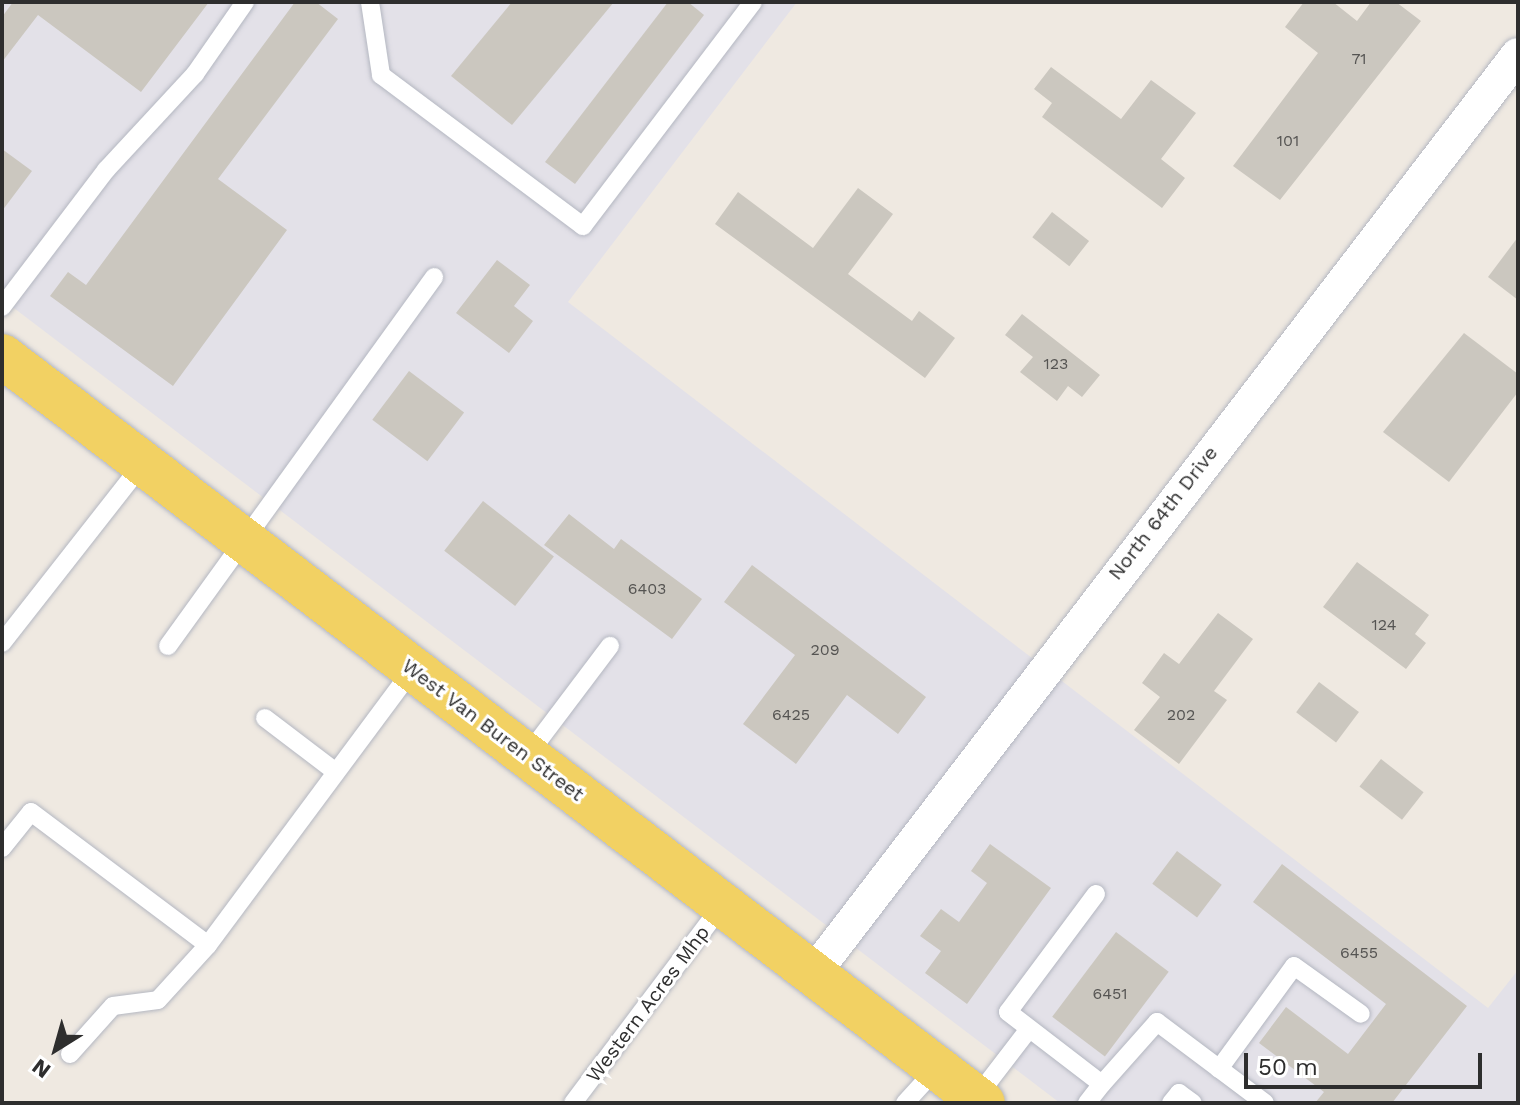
<!DOCTYPE html>
<html>
<head>
<meta charset="utf-8">
<style>
	body { margin:0 }
	#map { position:relative; width:1520px; height:1105px; overflow:hidden; background:#efe9e1; font-family:"Work Sans",sans-serif }
	div>[style] { position:absolute }
	.industrial>* { inset:0; background:#e3e1e8 }
	.building>* { inset:0; background:#cbc7bf; transform-origin:0 0 }
	.roads { filter:drop-shadow(0 0 2px #b4b7c1) drop-shadow(0 0 2px #b4b7c1) }
	.lane>* { height:18px; margin:-9px; padding:0 9px; transform-origin:9px; border-radius:9px; background:#fff }
	.street>* { height:34px; margin:-17px; padding:0 17px; transform-origin:17px; border-radius:17px; background:#fff }
	.primary>* { height:44px; margin:-22px; padding:0 22px; transform-origin:22px; border-radius:22px; background:#f2d163 }
	span { translate:-50% -50%; white-space:nowrap; text-align:center; line-height:1.15; -webkit-text-stroke:6px #fff; paint-order:stroke }
	.number-label { font-size:16px; color:#555452 }
	.number-label span { -webkit-text-stroke-width:0 }
	.street-label { font-size:20px; color:#2e2e2e }
	.frame { position:absolute; inset:0; border:4px solid #2e2e2e; pointer-events:none }
	.north { position:absolute; left:16px; top:1009px; width:80px; height:80px; -webkit-text-stroke:6px #fff; paint-order:stroke; rotate:217deg; font-size:22px; font-weight:700; line-height:32px; text-align:center; color:#2e2e2e }
	.north::after { content:''; display:block; margin:auto; width:28px; height:36px; background:#2e2e2e; clip-path:polygon(50% 0,100% 100%,50% 72%,0 100%) }
	.scale { position:absolute; left:1244px; top:1053px; width:238px; height:36px; box-sizing:border-box; border:4px solid #2e2e2e; border-top:0; padding-left:10px; font-size:24px; line-height:28px; white-space:nowrap; color:#2e2e2e; -webkit-text-stroke:6px #fff; paint-order:stroke }
</style>
</head>
<body>
<div id="map">
	<div class="industrial">
		<div style="clip-path:polygon(2px 2px,797px 2px,568px 302px,1488px 1008px,1518px 970px,1518px 1103px,1060px 1103px,2px 299px)"></div>
	</div>
	<div class="building">
		<div style="clip-path:polygon(13px 2px,209px 2px,141px 92px,38px 15px,2px 62px,2px 17px)"></div>
		<div style="clip-path:polygon(295px 2px,316px 2px,338px 19px,218px 179px,287px 230px,173px 386px,50px 296px,68px 272px,86px 285px)"></div>
		<div style="clip-path:polygon(512px 2px,614px 2px,512px 125px,451px 76px)"></div>
		<div style="clip-path:polygon(668px 2px,688px 2px,704px 15px,575px 184px,545px 162px)"></div>
		<div style="clip-path:polygon(1304px 2px,1333px 2px,1357px 21px,1371px 2px,1396px 2px,1421px 21px,1280px 200px,1233px 166px,1318px 53px,1285px 27px)"></div>
		<div style="clip-path:polygon(1051px 67px,1121px 119px,1151px 80px,1196px 113px,1161px 159px,1185px 178px,1162px 208px,1042px 117px,1052px 103px,1034px 89px)"></div>
		<div style="clip-path:polygon(2px 149px,32px 171px,2px 211px)"></div>
		<div style="clip-path:polygon(858px 188px,893px 214px,848px 274px,912px 321px,919px 311px,955px 338px,925px 378px,715px 224px,738px 192px,813px 248px)"></div>
		<div style="left:1052px;top:212px;width:47px;height:32px;rotate:38deg"></div>
		<div style="clip-path:polygon(1518px 237px,1518px 300px,1488px 277px)"></div>
		<div style="clip-path:polygon(497px 260px,530px 285px,514px 306px,533px 321px,509px 353px,456px 313px)"></div>
		<div style="clip-path:polygon(1022px 314px,1100px 375px,1082px 397px,1068px 386px,1057px 401px,1020px 372px,1033px 357px,1005px 335px)"></div>
		<div style="clip-path:polygon(1464px 333px,1518px 374px,1518px 392px,1449px 482px,1383px 432px)"></div>
		<div style="left:409px;top:371px;width:69px;height:61px;rotate:37deg"></div>
		<div style="left:483px;top:501px;width:90px;height:63px;rotate:38deg"></div>
		<div style="clip-path:polygon(569px 514px,614px 549px,621px 539px,702px 599px,672px 639px,544px 545px)"></div>
		<div style="clip-path:polygon(1357px 562px,1429px 615px,1415px 634px,1426px 643px,1406px 669px,1323px 607px)"></div>
		<div style="clip-path:polygon(752px 565px,926px 697px,898px 734px,847px 695px,796px 764px,743px 724px,795px 655px,724px 602px)"></div>
		<div style="clip-path:polygon(1218px 613px,1253px 639px,1214px 691px,1227px 700px,1179px 764px,1134px 730px,1160px 697px,1142px 683px,1164px 653px,1179px 664px)"></div>
		<div style="left:1319px;top:682px;width:50px;height:38px;rotate:37deg"></div>
		<div style="left:1381px;top:759px;width:54px;height:35px;rotate:38deg"></div>
		<div style="clip-path:polygon(990px 844px,1051px 888px,967px 1004px,925px 973px,941px 951px,920px 936px,941px 909px,959px 922px,987px 883px,971px 871px)"></div>
		<div style="left:1177px;top:851px;width:56px;height:41px;rotate:37deg"></div>
		<div style="clip-path:polygon(1282px 864px,1467px 1006px,1392px 1103px,1315px 1103px,1324px 1092px,1259px 1043px,1286px 1007px,1348px 1054px,1386px 1004px,1253px 902px)"></div>
		<div style="left:1116px;top:932px;width:66px;height:106px;rotate:37deg"></div>
	</div>
	<div class="roads">
		<div class="lane">
			<div style="left:370px;top:2px;width:74px;rotate:81.4deg"></div>
			<div style="left:381px;top:75px;width:252px;rotate:36.8deg"></div>
			<div style="left:583px;top:226px;width:281px;rotate:-52.8deg"></div>
			<div style="left:2px;top:307px;width:172px;rotate:-52.8deg"></div>
			<div style="left:106px;top:170px;width:131px;rotate:-47.2deg"></div>
			<div style="left:195px;top:74px;width:88px;rotate:-55.2deg"></div>
			<div style="left:2px;top:643px;width:229px;rotate:-51.9deg"></div>
			<div style="left:168px;top:646px;width:455px;rotate:-54.2deg"></div>
			<div style="left:265px;top:718px;width:89px;rotate:37.3deg"></div>
			<div style="left:527px;top:756px;width:138px;rotate:-53deg"></div>
			<div style="left:2px;top:848px;width:46px;rotate:-51.1deg"></div>
			<div style="left:31px;top:812px;width:221px;rotate:36.9deg"></div>
			<div style="left:208px;top:945px;width:344px;rotate:-53.4deg"></div>
			<div style="left:1096px;top:894px;width:147px;rotate:126.7deg"></div>
			<div style="left:1008px;top:1012px;width:118px;rotate:37.5deg"></div>
			<div style="left:1102px;top:1084px;width:83px;rotate:-48.4deg"></div>
			<div style="left:1157px;top:1022px;width:135px;rotate:36.9deg"></div>
			<div style="left:70px;top:1054px;width:64px;rotate:-48.1deg"></div>
			<div style="left:113px;top:1006px;width:45px;rotate:-7.6deg"></div>
			<div style="left:158px;top:1000px;width:74px;rotate:-47.7deg"></div>
			<div style="left:1219px;top:1069px;width:127px;rotate:-53.9deg"></div>
			<div style="left:1294px;top:966px;width:82px;rotate:35.6deg"></div>
			<div style="left:976px;top:1098px;width:87px;rotate:-52.5deg"></div>
			<div style="left:573px;top:1103px;width:248px;rotate:-53deg"></div>
			<div style="left:905px;top:1103px;width:47px;rotate:-47.6deg"></div>
			<div style="left:1087px;top:1103px;width:24px;rotate:-52deg"></div>
			<div style="left:1171px;top:1103px;width:13px;rotate:-51deg"></div>
			<div style="left:1179px;top:1093px;width:17px;rotate:36deg"></div>
		</div>
		<div class="street">
			<div style="left:813px;top:974px;width:1158px;rotate:-52.51deg"></div>
		</div>
		<div class="primary">
			<div style="left:2px;top:356px;width:1233px;rotate:37.29deg"></div>
		</div>
	</div>
	<div class="number-label">
		<span style="left:1359px;top:59px">71</span>
		<span style="left:1288px;top:141px">101</span>
		<span style="left:1056px;top:364px">123</span>
		<span style="left:647px;top:589px">6403</span>
		<span style="left:1384px;top:625px">124</span>
		<span style="left:825px;top:650px">209</span>
		<span style="left:791px;top:715px">6425</span>
		<span style="left:1181px;top:715px">202</span>
		<span style="left:1359px;top:953px">6455</span>
		<span style="left:1110px;top:994px">6451</span>
	</div>
	<div class="street-label">
		<span style="left:1163px;top:513px;rotate:-52deg">North 64th Drive</span>
		<span style="left:493px;top:730px;rotate:37deg">West Van Buren Street</span>
		<span style="left:648px;top:1004px;rotate:-53deg">Western Acres Mhp</span>
	</div>
	<div class="frame"></div>
	<div class="north">N</div>
	<div class="scale">50 m</div>
</div>
</body>
</html>
